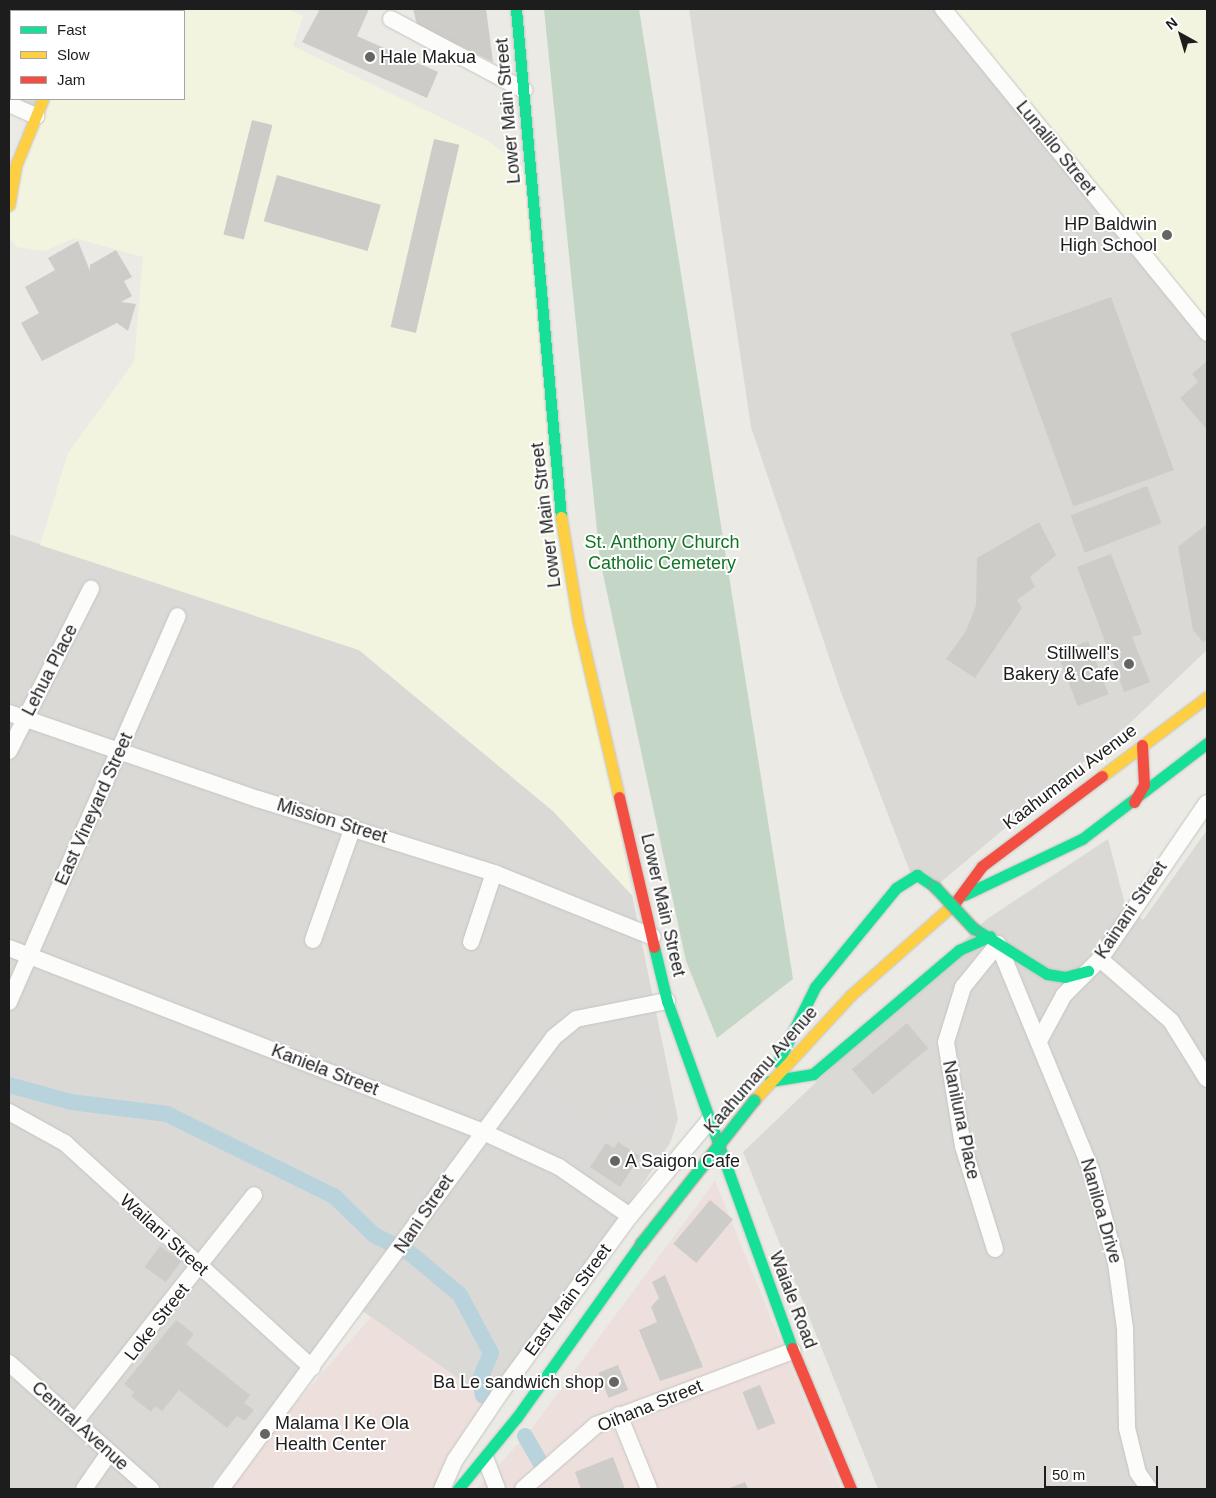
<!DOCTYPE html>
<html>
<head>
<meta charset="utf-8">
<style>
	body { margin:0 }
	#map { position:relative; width:1216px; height:1498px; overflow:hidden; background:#ebeae5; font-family:Arial,sans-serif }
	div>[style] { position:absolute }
	.residential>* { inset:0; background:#dad9d6 }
	.commercial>* { inset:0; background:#eddfdb }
	.education>* { inset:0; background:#f3f4e0 }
	.cemetery>* { inset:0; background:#c4d6c6 }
	.parking>* { inset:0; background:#dad9d7 }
	.canal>* { height:16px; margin:-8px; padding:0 8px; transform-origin:8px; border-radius:8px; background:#b9d3dd }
	.building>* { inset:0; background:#cdccc8; transform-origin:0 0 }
	.roads { filter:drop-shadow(0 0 1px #c4c4c1) drop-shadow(0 0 1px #c4c4c1) }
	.street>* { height:16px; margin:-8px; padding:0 8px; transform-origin:8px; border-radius:8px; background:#fcfcfb }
	.fast>* { height:11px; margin:-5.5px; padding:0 5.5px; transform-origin:5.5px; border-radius:5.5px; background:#16e098 }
	.slow>* { height:11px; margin:-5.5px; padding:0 5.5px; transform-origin:5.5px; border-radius:5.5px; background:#ffcf43 }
	.jam>* { height:11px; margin:-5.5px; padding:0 5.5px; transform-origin:5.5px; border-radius:5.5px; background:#f24e42 }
	.bridges { filter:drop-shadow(0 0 1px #a09983) drop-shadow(0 0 1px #a09983) }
	.fast-bridge>* { height:11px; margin:-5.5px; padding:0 5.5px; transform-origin:5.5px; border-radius:5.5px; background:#16e098 }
	.dots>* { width:14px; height:14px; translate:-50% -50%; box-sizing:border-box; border:2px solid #fff; border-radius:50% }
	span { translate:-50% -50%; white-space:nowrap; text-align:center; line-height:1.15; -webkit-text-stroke:4px #fff; paint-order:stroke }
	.poi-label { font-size:18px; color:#1d1d1d }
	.left { translate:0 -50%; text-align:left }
	.right { translate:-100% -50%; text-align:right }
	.street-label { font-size:18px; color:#1d1d1d }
	.park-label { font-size:18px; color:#107522 }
	.frame { position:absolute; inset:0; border:10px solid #1d1d1d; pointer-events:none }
	.legend { position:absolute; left:10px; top:10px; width:175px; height:90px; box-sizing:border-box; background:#fff; border:1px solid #a5a5a5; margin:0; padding:6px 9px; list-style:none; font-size:15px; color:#1d1d1d }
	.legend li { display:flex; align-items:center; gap:10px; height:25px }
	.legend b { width:25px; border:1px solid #a5a5a5 }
	.north { position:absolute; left:1156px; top:10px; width:50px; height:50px; -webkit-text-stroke:4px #fff; paint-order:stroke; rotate:321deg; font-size:14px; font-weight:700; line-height:20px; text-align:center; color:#1d1d1d }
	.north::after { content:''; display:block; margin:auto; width:18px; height:22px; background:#1d1d1d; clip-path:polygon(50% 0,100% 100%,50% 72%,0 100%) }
	.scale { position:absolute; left:1044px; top:1466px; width:114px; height:22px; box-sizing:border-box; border:2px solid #1d1d1d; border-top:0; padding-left:6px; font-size:15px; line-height:18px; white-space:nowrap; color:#1d1d1d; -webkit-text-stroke:4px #fff; paint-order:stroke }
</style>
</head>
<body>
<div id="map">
	<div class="residential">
		<div style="clip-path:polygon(9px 9px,95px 9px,11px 11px,11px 99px,43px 99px,36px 116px,9px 104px)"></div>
		<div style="clip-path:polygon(689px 9px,943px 9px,1207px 333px,1207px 650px,1129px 724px,941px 882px,914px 882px,842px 695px,751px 427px)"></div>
		<div style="clip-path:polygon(9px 534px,359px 650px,553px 811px,632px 895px,678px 1119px,670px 1143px,496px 1405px,351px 1303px,209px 1489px,9px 1489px)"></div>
		<div style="clip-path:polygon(1207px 830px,1207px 1489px,878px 1489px,743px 1152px,987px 919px,1108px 839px,1125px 904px,1143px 920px)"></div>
	</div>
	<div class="commercial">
		<div style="clip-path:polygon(715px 1181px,841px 1489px,477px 1489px,529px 1432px)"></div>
		<div style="clip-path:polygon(371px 1317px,496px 1405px,436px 1489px,221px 1489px)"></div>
	</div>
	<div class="education">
		<div style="clip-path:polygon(95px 9px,288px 9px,303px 16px,293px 46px,487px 140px,527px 170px,556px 495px,632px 895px,553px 811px,359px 650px,40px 545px,68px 453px,134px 362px,143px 257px,74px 238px,45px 251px,16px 247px,9px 236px,9px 205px,43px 99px,184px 99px,184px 11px)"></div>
		<div style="clip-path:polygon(943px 9px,1207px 9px,1207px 333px)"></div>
	</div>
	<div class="cemetery">
		<div style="clip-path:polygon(544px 9px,639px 9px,793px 979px,717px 1038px,686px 961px,600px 560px)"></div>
	</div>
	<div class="parking">
		<div style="clip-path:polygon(532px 1080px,598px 1130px,623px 1097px,636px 1103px,653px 1086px,661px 1126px,643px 1145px,616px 1129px,585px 1161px,506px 1117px)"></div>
	</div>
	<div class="canal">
		<div style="left:9px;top:1085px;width:64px;rotate:15.3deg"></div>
		<div style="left:71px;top:1102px;width:97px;rotate:7.1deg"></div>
		<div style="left:167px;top:1114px;width:186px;rotate:26.2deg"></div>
		<div style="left:334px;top:1196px;width:56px;rotate:44.3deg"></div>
		<div style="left:374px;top:1235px;width:40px;rotate:26.6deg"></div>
		<div style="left:410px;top:1253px;width:65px;rotate:40deg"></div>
		<div style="left:460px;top:1295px;width:66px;rotate:61.9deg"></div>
		<div style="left:491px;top:1353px;width:28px;rotate:113deg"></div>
		<div style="left:480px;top:1379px;width:17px;rotate:80deg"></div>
		<div style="left:525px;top:1436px;width:32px;rotate:60deg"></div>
	</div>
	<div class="building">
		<div style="clip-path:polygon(313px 9px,369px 9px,357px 36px,438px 72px,427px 98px,302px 42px,319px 11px)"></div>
		<div style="clip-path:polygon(413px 9px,486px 9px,493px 62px,417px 25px)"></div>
		<div style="left:252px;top:120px;width:21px;height:118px;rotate:14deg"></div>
		<div style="left:434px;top:139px;width:26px;height:193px;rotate:13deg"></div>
		<div style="left:277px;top:175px;width:108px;height:48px;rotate:16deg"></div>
		<div style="clip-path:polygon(78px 241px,90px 271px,90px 265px,116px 250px,132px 277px,124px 281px,132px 296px,121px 302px,136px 304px,128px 331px,117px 323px,42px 361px,21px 323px,39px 313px,25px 287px,55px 270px,48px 258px)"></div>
		<div style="left:1111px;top:297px;width:184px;height:107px;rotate:70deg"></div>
		<div style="clip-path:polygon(1207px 361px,1207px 430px,1180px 398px,1198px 382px,1192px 374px)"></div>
		<div style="left:1147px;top:486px;width:40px;height:82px;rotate:69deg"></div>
		<div style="clip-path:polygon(1039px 522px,1056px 555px,1030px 577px,1035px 587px,1017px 600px,1022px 608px,975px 678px,946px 659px,966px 631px,976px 605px,977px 558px)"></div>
		<div style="clip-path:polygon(1207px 524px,1207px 639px,1203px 642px,1193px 630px,1178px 547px)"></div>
		<div style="clip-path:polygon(1111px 554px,1142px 634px,1132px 637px,1150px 682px,1124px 692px,1077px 567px)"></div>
		<div style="left:1088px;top:641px;width:57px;height:33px;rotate:69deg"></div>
		<div style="left:907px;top:1023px;width:33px;height:72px;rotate:50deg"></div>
		<div style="clip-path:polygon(618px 1142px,640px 1156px,620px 1187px,590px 1167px,606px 1143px,614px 1148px)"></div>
		<div style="left:710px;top:1200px;width:30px;height:57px;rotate:40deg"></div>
		<div style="left:160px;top:1246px;width:26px;height:26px;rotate:36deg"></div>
		<div style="clip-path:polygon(665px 1275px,703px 1367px,660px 1381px,639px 1330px,657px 1322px,651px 1307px,659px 1298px,652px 1282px)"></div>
		<div style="clip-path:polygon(176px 1320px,194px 1334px,186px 1344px,250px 1395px,244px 1403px,254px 1410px,245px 1421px,237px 1416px,227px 1428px,179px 1390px,162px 1411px,155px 1406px,151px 1412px,131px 1396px,134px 1392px,124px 1384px)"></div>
		<div style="left:618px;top:1365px;width:27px;height:21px;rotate:68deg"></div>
		<div style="left:760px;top:1385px;width:41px;height:19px;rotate:68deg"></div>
		<div style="clip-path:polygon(613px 1457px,625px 1489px,581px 1489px,575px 1472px)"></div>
		<div style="clip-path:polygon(745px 1482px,748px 1489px,727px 1489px)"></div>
	</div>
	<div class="roads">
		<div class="street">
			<div style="left:943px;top:9px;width:418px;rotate:50.8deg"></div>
			<div style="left:391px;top:19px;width:151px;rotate:28.1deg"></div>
			<div style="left:9px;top:104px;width:30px;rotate:24deg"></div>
			<div style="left:9px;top:713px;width:263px;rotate:19.1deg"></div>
			<div style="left:258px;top:799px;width:247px;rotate:17.4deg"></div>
			<div style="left:494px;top:873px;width:171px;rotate:21.9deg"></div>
			<div style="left:9px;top:751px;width:182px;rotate:-63.2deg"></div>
			<div style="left:313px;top:940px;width:120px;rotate:-70.5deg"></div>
			<div style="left:471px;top:942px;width:73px;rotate:-71.6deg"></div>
			<div style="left:9px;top:948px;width:506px;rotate:21.19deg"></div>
			<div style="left:481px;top:1131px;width:86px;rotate:24.8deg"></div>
			<div style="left:559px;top:1167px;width:86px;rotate:34.6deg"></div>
			<div style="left:1100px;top:959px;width:94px;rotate:41.1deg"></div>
			<div style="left:1171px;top:1021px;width:68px;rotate:58.2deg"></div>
			<div style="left:9px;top:1002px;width:421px;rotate:-66.4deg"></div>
			<div style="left:1039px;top:1041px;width:52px;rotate:-61.5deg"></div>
			<div style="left:1064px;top:995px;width:51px;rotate:-45deg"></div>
			<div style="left:1100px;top:959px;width:189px;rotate:-55.6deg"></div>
			<div style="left:9px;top:1112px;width:64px;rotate:29deg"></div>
			<div style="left:65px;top:1143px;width:334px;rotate:42.3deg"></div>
			<div style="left:995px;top:1249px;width:108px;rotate:-107.3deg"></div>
			<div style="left:963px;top:1146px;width:105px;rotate:-99.3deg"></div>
			<div style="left:946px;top:1042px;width:58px;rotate:-72.8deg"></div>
			<div style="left:963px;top:987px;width:55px;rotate:-50.9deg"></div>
			<div style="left:998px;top:944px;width:247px;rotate:67.6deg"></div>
			<div style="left:1092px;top:1172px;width:94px;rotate:75.2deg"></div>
			<div style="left:1116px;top:1263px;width:67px;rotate:82.2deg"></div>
			<div style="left:1125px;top:1329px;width:99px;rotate:88.8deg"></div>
			<div style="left:1127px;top:1428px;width:46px;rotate:76.3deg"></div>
			<div style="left:1138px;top:1473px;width:19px;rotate:55deg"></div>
			<div style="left:9px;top:1363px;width:190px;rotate:41.6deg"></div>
			<div style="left:619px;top:1415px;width:80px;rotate:67.9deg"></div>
			<div style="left:75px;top:1422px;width:289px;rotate:-51.7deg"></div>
			<div style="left:486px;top:1460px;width:31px;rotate:69deg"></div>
			<div style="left:84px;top:1489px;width:44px;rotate:-55.2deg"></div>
			<div style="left:221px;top:1489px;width:561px;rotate:-53.62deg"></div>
			<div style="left:554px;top:1037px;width:28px;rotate:-39deg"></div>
			<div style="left:576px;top:1019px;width:93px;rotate:-11.2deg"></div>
			<div style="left:442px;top:1489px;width:32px;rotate:-66deg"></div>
			<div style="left:455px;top:1460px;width:82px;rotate:-55.9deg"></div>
			<div style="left:501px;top:1392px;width:218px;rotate:-53.8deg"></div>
			<div style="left:630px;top:1216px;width:124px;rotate:-50.3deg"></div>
			<div style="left:523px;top:1489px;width:97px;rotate:-41.2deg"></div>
			<div style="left:596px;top:1425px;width:210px;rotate:-20.6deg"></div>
		</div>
		<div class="fast">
			<div style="left:516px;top:9px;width:510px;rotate:84.94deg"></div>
			<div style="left:93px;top:11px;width:3px;rotate:-45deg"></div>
			<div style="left:964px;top:895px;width:131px;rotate:-25.4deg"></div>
			<div style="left:1082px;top:839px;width:158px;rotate:-37.5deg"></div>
			<div style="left:975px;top:929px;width:85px;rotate:32deg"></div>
			<div style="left:1047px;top:974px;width:18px;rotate:9deg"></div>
			<div style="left:1065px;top:977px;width:24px;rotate:-15deg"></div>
			<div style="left:654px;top:947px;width:56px;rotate:76.5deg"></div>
			<div style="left:667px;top:1001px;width:369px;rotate:70.2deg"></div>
			<div style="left:778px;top:1062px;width:84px;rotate:-63.7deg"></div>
			<div style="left:815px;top:987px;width:128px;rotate:-50.7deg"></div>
			<div style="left:896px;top:888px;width:25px;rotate:-32deg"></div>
			<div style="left:917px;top:875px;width:22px;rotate:34deg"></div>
			<div style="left:770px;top:1081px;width:44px;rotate:-9.2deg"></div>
			<div style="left:813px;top:1074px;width:192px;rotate:-40.3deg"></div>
			<div style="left:959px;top:950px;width:34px;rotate:-24deg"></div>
			<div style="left:458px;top:1489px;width:93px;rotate:-50.7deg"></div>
			<div style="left:517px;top:1417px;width:214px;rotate:-54.5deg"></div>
		</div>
		<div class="slow">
			<div style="left:9px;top:205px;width:41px;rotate:-80.1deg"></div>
			<div style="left:16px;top:165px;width:71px;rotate:-67.8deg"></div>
			<div style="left:561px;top:517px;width:105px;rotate:80.7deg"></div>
			<div style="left:578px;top:621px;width:181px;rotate:76.9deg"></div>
			<div style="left:1102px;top:776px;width:131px;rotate:-37deg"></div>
			<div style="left:754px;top:1100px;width:143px;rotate:-47.3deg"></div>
			<div style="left:851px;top:995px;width:137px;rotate:-41.5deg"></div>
		</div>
		<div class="jam">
			<div style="left:619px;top:797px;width:154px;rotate:76.9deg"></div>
			<div style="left:1134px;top:802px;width:20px;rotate:-60deg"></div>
			<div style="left:1144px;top:785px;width:40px;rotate:-92.9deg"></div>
			<div style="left:954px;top:904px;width:47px;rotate:-53.6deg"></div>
			<div style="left:982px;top:866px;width:150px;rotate:-36.9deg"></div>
			<div style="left:792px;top:1348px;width:153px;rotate:67.3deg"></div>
		</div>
	</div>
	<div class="bridges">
		<div class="fast-bridge">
			<div style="left:935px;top:887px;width:56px;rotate:47.2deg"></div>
			<div style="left:641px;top:1243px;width:182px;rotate:-51.7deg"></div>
		</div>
	</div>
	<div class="dots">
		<div style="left:370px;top:57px;background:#656563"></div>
		<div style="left:1167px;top:235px;background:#656563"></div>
		<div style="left:1129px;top:664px;background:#656563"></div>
		<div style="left:615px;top:1161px;background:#656563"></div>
		<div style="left:614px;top:1382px;background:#656563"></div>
		<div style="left:265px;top:1434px;background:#656563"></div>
	</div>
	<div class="poi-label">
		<span class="left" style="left:380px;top:57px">Hale Makua</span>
		<span class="right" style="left:1157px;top:235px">HP Baldwin<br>High School</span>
		<span class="right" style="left:1119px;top:664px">Stillwell's<br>Bakery &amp; Cafe</span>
		<span class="left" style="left:625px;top:1161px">A Saigon Cafe</span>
		<span class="right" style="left:604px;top:1382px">Ba Le sandwich shop</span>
		<span class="left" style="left:275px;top:1434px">Malama I Ke Ola<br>Health Center</span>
	</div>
	<div class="street-label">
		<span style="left:508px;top:111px;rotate:-95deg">Lower Main Street</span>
		<span style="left:1056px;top:148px;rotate:51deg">Lunalilo Street</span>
		<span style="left:546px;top:515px;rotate:-97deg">Lower Main Street</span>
		<span style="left:50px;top:670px;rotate:-63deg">Lehua Place</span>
		<span style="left:1070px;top:777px;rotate:-37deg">Kaahumanu Avenue</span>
		<span style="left:94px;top:809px;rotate:-66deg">East Vineyard Street</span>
		<span style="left:332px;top:821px;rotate:17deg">Mission Street</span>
		<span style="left:663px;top:905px;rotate:77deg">Lower Main Street</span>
		<span style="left:1131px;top:910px;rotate:-56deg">Kainani Street</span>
		<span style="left:325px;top:1070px;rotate:21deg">Kaniela Street</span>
		<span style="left:761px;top:1070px;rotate:-49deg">Kaahumanu Avenue</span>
		<span style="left:961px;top:1120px;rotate:78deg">Naniluna Place</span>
		<span style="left:1101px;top:1211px;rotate:74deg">Naniloa Drive</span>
		<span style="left:424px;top:1214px;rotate:-56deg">Nani Street</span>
		<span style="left:164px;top:1235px;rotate:42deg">Wailani Street</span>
		<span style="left:568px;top:1300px;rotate:-54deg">East Main Street</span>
		<span style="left:793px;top:1300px;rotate:69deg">Waiale Road</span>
		<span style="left:157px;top:1322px;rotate:-52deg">Loke Street</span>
		<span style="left:650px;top:1406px;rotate:-22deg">Oihana Street</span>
		<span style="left:80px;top:1426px;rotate:42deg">Central Avenue</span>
	</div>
	<div class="park-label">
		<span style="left:662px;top:553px">St. Anthony Church<br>Catholic Cemetery</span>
	</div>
	<div class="frame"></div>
	<ul class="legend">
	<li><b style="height:6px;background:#16e098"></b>Fast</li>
	<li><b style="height:6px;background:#ffcf43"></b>Slow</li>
	<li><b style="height:6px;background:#f24e42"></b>Jam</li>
	</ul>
	<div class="north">N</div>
	<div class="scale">50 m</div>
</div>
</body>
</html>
